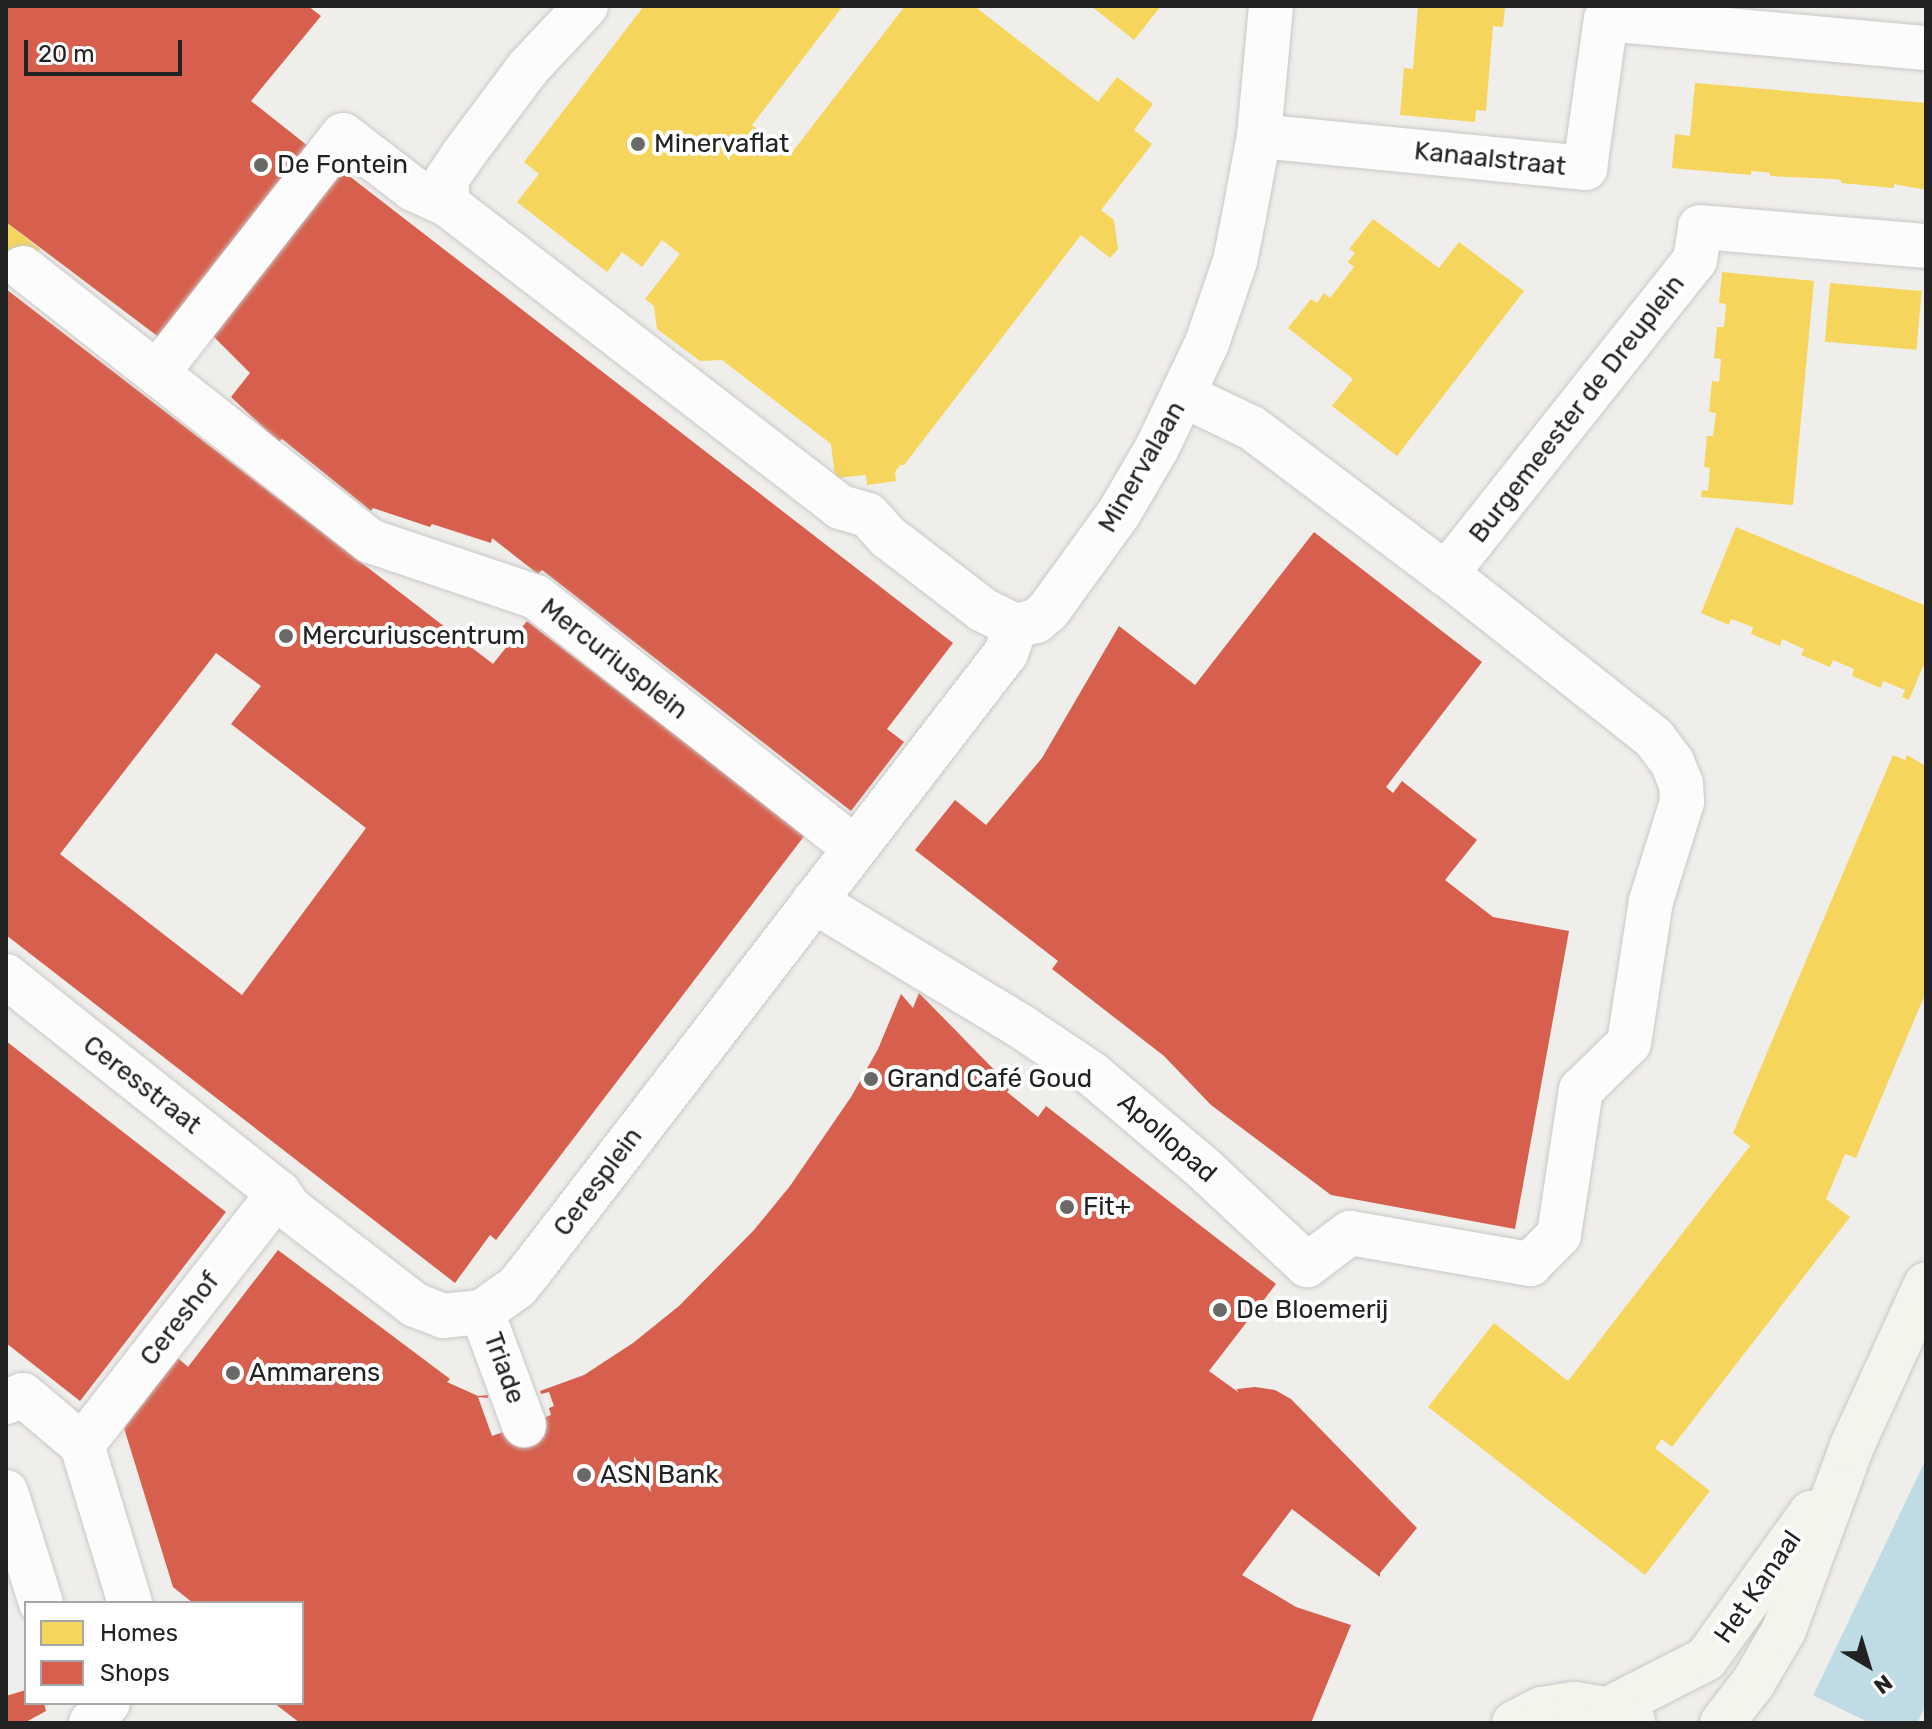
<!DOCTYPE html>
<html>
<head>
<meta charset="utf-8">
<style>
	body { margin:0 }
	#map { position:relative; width:1932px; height:1729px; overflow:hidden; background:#f0eeeb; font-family:Rubik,sans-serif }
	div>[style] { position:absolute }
	.water>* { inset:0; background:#bfdbe3 }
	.pier>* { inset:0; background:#f0eeeb }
	.homes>* { inset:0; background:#f6d55c; transform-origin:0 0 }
	.shops>* { inset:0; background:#d6604d }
	.roads { filter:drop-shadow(0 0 2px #c9c8c7) drop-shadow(0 0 2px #c9c8c7) }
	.street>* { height:44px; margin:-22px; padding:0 22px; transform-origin:22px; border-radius:22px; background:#fdfcfc }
	.secondary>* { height:44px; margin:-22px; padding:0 22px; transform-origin:22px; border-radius:22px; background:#f4f4ed }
	.dots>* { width:22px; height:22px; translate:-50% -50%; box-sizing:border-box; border:4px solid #fff; border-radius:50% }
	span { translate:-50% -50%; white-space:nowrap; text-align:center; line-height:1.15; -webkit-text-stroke:8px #fff; paint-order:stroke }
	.poi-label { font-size:26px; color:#222 }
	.left { translate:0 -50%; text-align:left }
	.street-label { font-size:26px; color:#222 }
	.frame { position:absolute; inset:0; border:8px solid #222; pointer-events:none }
	.legend { position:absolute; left:24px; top:1601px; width:280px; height:104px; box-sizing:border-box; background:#fff; border:2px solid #a7a7a7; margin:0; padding:10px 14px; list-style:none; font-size:24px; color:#222 }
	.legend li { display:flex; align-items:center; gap:16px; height:40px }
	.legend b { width:40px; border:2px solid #a7a7a7 }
	.north { position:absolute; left:1828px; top:1625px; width:80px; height:80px; -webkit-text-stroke:6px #fff; paint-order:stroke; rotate:142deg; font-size:22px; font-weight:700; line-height:32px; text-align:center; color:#222 }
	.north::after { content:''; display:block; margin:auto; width:28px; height:36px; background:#222; clip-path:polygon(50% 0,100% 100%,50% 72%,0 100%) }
	.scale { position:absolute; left:24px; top:40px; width:158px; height:36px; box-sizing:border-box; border:4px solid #222; border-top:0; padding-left:10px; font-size:24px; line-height:28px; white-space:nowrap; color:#222; -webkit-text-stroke:6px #fff; paint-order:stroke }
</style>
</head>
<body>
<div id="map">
	<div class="water">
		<div style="clip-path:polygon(1926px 1459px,1926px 1705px,1917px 1723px,1800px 1723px)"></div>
	</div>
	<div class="pier">
		<div style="clip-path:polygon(1810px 1694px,1870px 1723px,1796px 1723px)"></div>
	</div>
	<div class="homes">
		<div style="clip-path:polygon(644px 6px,843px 6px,752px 125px,790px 155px,905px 6px,974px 6px,1098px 102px,1117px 77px,1153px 104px,1134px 130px,1152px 144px,1101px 210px,1114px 220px,1118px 249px,1110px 258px,1081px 235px,904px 465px,900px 465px,895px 472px,896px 481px,867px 485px,866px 475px,835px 478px,831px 444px,722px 360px,700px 361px,657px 329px,654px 306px,645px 299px,680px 254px,662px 240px,642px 267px,622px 252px,607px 272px,517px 202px,539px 174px,524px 162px)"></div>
		<div style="clip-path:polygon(1091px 6px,1161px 6px,1134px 40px)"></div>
		<div style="clip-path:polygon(1418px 6px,1505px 6px,1503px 27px,1493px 26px,1486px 111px,1476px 110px,1475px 122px,1400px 115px,1404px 68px,1413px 69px)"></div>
		<div style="clip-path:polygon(1695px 83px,1926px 103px,1926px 190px,1894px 184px,1894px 188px,1841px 183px,1841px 180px,1834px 179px,1770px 176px,1770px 173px,1763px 172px,1751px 171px,1751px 175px,1672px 168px,1675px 134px,1690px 136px)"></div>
		<div style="clip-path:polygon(1373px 219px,1439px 268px,1459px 242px,1524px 291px,1397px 456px,1332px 406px,1353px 379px,1288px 328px,1311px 299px,1317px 303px,1324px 293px,1330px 298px,1354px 267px,1348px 262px,1355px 253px,1349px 249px)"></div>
		<div style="clip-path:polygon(6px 222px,40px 249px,6px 290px)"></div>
		<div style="clip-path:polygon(1722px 272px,1814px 281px,1793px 505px,1701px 497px,1702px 490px,1708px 491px,1710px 468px,1704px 467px,1707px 436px,1713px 436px,1716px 413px,1709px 412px,1712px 381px,1719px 382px,1721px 359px,1714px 358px,1717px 327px,1724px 327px,1726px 304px,1719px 303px)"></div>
		<div style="left:1830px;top:283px;width:92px;height:59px;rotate:5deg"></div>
		<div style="clip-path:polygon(1736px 527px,1926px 606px,1926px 668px,1923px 666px,1909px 700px,1902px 697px,1905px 690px,1883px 681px,1881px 688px,1852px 676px,1854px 669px,1833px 660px,1830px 667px,1801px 655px,1804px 649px,1782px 639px,1780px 646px,1751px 634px,1753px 627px,1731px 619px,1729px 625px,1701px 613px)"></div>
		<div style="clip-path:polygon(1893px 755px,1905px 760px,1907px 755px,1926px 766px,1926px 992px,1856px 1158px,1845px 1154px,1826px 1199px,1850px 1217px,1672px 1447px,1662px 1439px,1655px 1448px,1710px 1491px,1645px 1575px,1428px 1407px,1494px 1323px,1568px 1381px,1750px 1146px,1733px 1133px)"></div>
	</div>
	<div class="shops">
		<div style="clip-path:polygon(6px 6px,308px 6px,321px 16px,251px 101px,308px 146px,160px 338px,6px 222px)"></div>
		<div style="clip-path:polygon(335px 165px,953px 643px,887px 729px,904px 742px,851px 811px,542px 570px,538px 574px,492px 538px,491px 543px,432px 524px,430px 527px,373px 508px,371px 511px,282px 439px,279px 442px,231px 397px,250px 373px,207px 330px)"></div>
		<div style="clip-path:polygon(evenodd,6px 289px,493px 664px,527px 621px,805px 835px,496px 1240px,490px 1235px,455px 1283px,6px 935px,6px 289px,216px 653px,261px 686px,231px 724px,366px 828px,242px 995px,60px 854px,216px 653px)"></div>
		<div style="clip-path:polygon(1314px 532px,1482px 662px,1386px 787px,1393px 793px,1402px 781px,1477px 840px,1445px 880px,1493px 917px,1569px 931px,1515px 1229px,1331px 1195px,1211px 1105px,1164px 1056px,1052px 969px,1058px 961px,915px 850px,955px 800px,986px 825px,1042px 758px,1119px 626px,1195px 685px)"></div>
		<div style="clip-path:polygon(919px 993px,1011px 1087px,1007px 1092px,1038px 1117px,1046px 1106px,1276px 1284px,1209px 1371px,1238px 1392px,1237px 1389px,1255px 1387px,1275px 1390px,1291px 1399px,1417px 1528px,1380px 1573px,1380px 1577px,1292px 1509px,1242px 1575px,1296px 1607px,1351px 1625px,1311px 1723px,300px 1723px,274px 1703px,302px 1703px,302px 1603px,193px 1603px,173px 1587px,124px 1428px,178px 1358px,188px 1367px,278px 1250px,450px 1379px,447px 1382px,478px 1396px,488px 1395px,488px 1398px,478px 1397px,492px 1436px,551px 1415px,549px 1408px,554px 1406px,549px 1392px,541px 1394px,540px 1391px,584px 1375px,633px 1343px,679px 1306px,754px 1230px,790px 1186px,851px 1097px,878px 1049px,901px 994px,913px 1008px)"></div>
		<div style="clip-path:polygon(6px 1041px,226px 1212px,80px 1401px,6px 1343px)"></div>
		<div style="clip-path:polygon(26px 1690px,26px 1703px,44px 1703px,46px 1711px,24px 1723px,6px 1723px,6px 1696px)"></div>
	</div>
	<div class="roads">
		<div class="street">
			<div style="left:586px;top:6px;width:85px;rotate:133.1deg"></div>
			<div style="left:528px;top:68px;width:109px;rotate:126.8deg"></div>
			<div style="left:463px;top:155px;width:29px;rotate:124deg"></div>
			<div style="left:447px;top:179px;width:25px;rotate:90deg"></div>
			<div style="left:447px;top:204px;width:496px;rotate:37.6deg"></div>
			<div style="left:840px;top:507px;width:29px;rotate:16deg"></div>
			<div style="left:868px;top:515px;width:30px;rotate:48deg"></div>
			<div style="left:888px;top:537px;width:120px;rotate:37.5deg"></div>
			<div style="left:983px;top:610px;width:37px;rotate:26deg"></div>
			<div style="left:1016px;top:626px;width:21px;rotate:-14deg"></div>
			<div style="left:1036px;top:621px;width:16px;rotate:-40deg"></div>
			<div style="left:1048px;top:611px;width:121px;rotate:-54.1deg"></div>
			<div style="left:1119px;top:513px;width:75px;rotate:-59.7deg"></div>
			<div style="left:1157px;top:448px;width:116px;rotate:-64.5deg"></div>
			<div style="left:1207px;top:343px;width:87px;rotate:-71.1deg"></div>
			<div style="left:1235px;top:261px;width:46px;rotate:-78.7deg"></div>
			<div style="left:1244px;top:216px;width:81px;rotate:-79.4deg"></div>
			<div style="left:1259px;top:136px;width:131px;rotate:-84.7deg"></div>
			<div style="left:1259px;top:136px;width:328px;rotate:5.6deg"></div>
			<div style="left:1585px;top:168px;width:150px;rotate:-82deg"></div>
			<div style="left:1606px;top:19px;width:321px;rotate:5.2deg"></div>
			<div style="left:23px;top:268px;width:442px;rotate:38.2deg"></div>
			<div style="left:370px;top:541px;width:175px;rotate:18.6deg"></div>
			<div style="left:536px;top:597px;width:406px;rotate:38.2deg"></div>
			<div style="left:157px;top:373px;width:302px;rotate:-52deg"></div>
			<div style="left:343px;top:135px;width:88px;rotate:37.6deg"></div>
			<div style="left:413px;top:189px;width:37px;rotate:24deg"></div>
			<div style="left:1183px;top:395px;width:76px;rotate:25.6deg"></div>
			<div style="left:1252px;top:428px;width:243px;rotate:37deg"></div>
			<div style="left:814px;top:901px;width:243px;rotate:31.2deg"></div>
			<div style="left:1022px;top:1027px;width:84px;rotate:33.9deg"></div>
			<div style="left:1092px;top:1074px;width:144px;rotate:40.2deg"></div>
			<div style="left:1202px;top:1167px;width:144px;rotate:43deg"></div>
			<div style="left:1307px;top:1265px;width:54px;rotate:-36.7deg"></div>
			<div style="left:1350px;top:1233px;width:183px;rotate:9.8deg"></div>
			<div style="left:1530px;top:1264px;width:41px;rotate:-45deg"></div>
			<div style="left:1559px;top:1235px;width:147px;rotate:-81.4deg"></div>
			<div style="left:1581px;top:1090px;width:67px;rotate:-44.4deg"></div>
			<div style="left:1629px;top:1043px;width:144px;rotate:-81.2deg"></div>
			<div style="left:1651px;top:901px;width:104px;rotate:-72.6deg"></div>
			<div style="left:1682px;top:802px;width:18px;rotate:-93deg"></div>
			<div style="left:1681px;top:784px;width:24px;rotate:-112deg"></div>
			<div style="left:1672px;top:762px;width:30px;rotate:-127deg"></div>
			<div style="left:1654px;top:738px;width:265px;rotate:-141.7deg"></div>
			<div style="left:1446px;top:574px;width:401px;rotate:-51.6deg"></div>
			<div style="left:1695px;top:260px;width:33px;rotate:-81deg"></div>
			<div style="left:1700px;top:227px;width:227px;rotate:4.8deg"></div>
			<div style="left:6px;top:976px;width:349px;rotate:38.5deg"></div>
			<div style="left:279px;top:1193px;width:18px;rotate:56deg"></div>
			<div style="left:289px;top:1208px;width:159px;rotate:37.6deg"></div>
			<div style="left:415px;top:1305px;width:30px;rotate:21deg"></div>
			<div style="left:443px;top:1316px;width:39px;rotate:-6deg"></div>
			<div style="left:482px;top:1312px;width:43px;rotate:-35.5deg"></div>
			<div style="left:517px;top:1287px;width:21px;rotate:-51deg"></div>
			<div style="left:530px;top:1271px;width:780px;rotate:-52.4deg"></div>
			<div style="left:1006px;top:653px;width:29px;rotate:-70deg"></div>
			<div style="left:482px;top:1312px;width:121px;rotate:69.6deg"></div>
			<div style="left:6px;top:1402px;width:18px;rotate:-22deg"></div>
			<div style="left:23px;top:1395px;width:77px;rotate:40.3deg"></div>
			<div style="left:82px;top:1445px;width:165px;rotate:73.1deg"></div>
			<div style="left:82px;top:1445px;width:320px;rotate:-52deg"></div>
			<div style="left:6px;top:1492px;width:116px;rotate:72.5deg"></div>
			<div style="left:91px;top:1723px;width:26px;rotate:-50deg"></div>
		</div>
		<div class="secondary">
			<div style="left:1608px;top:1709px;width:110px;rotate:-27deg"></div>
			<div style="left:1706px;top:1659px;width:180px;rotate:-54.3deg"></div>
			<div style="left:1514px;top:1723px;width:31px;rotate:-27deg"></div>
			<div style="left:1542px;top:1709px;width:33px;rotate:-9deg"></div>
			<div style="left:1575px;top:1704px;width:33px;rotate:9deg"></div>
			<div style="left:1608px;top:1709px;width:28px;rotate:26deg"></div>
			<div style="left:1722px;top:1723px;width:51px;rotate:-52.2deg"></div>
			<div style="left:1753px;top:1683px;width:61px;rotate:-59.7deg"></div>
			<div style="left:1784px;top:1630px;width:196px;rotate:-69.7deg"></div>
			<div style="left:1852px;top:1446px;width:178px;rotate:-65.4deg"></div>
		</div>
	</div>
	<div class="dots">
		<div style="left:638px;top:144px;background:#6a6968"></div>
		<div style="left:261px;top:165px;background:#6a6968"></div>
		<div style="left:286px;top:636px;background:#6a6968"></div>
		<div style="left:871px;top:1079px;background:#6a6968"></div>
		<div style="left:1067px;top:1207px;background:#6a6968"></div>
		<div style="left:1220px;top:1310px;background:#6a6968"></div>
		<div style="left:233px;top:1373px;background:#6a6968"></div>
		<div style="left:584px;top:1475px;background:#6a6968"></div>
	</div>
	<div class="poi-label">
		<span class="left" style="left:654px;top:144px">Minervaflat</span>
		<span class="left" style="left:277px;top:165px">De Fontein</span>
		<span class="left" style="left:302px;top:636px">Mercuriuscentrum</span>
		<span class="left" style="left:887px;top:1079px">Grand Café Goud</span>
		<span class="left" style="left:1083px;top:1207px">Fit+</span>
		<span class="left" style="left:1236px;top:1310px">De Bloemerij</span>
		<span class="left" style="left:249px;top:1373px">Ammarens</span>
		<span class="left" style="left:600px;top:1475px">ASN Bank</span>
	</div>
	<div class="street-label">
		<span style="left:1490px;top:159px;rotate:6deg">Kanaalstraat</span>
		<span style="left:1577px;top:409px;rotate:-52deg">Burgemeester de Dreuplein</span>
		<span style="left:1142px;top:467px;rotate:-60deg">Minervalaan</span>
		<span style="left:614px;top:659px;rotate:38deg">Mercuriusplein</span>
		<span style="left:142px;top:1085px;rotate:38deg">Ceresstraat</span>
		<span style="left:1167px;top:1138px;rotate:41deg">Apollopad</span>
		<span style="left:598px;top:1182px;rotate:-53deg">Ceresplein</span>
		<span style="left:180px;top:1319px;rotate:-52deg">Cereshof</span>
		<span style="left:504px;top:1368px;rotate:70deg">Triade</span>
		<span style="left:1758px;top:1587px;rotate:-55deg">Het Kanaal</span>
	</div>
	<div class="frame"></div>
	<ul class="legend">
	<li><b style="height:22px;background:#f6d55c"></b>Homes</li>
	<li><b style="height:22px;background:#d6604d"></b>Shops</li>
	</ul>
	<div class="north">N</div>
	<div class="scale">20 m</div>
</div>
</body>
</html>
